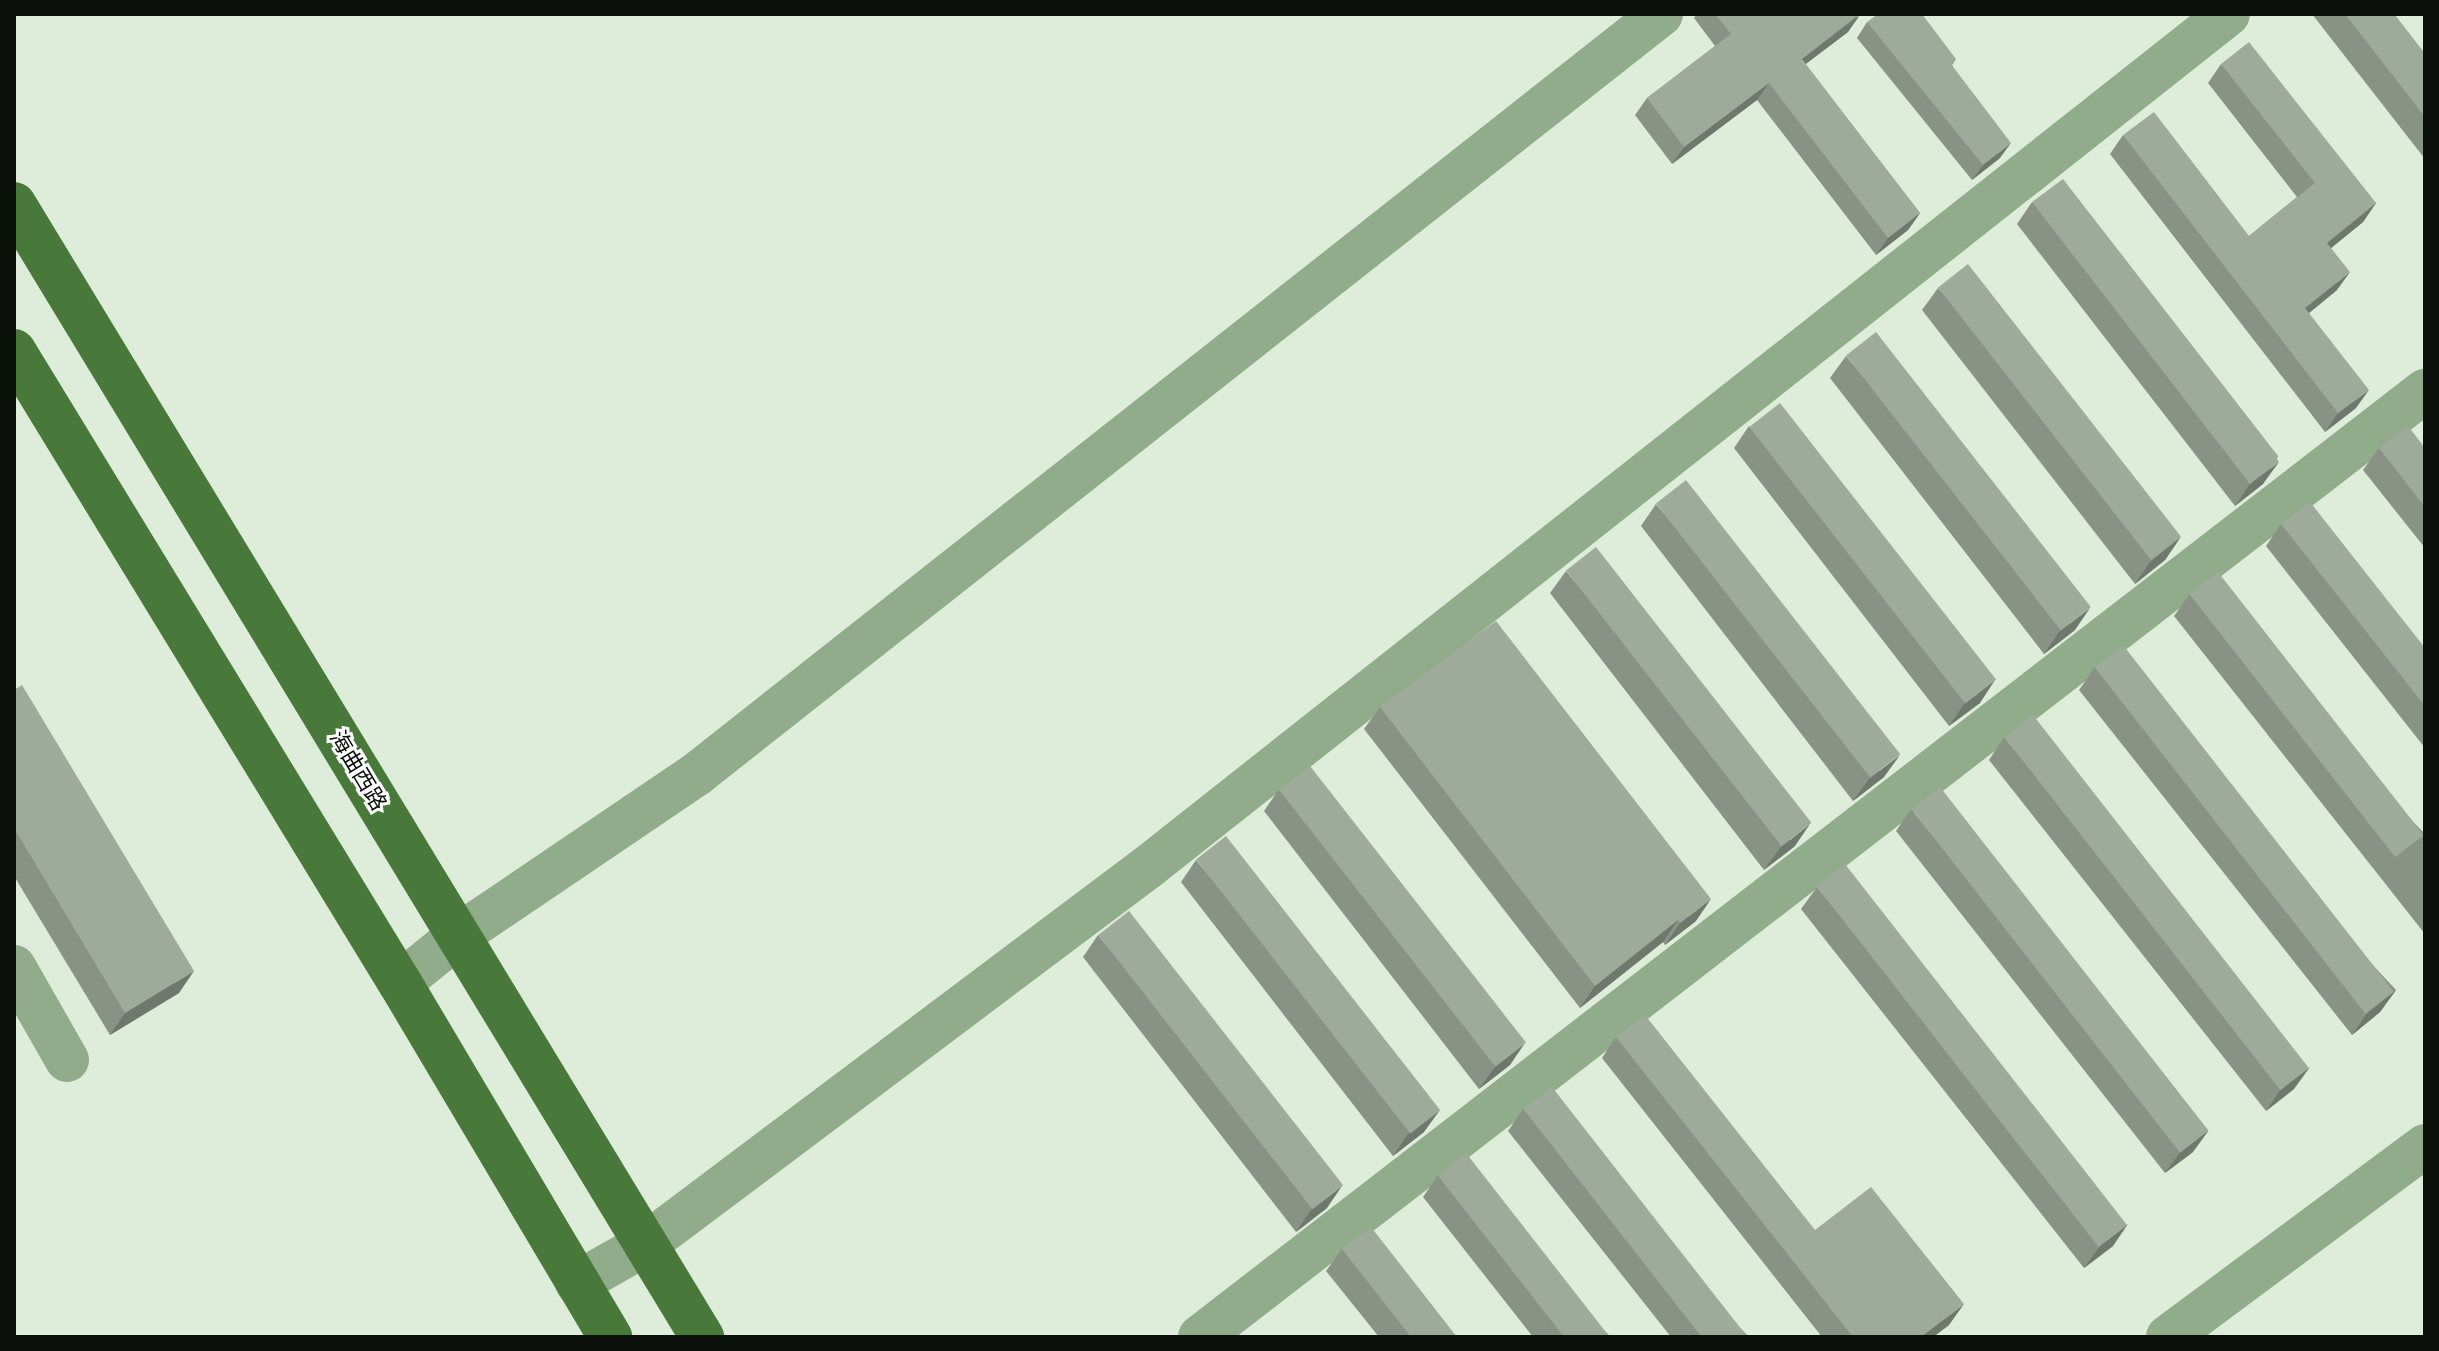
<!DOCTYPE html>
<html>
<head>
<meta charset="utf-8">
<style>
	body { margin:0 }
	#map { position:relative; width:2439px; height:1351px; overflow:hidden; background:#deecda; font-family:"Golos Text","Noto Sans SC",sans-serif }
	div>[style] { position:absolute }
	.minor>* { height:44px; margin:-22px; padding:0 22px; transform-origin:22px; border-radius:22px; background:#91ac8a }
	.major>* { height:44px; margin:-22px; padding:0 22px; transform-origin:22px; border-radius:22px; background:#48793a }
	.wall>* { inset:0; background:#889385 }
	.shaded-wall>* { inset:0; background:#6f786c }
	.building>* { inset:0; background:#9eab9b; transform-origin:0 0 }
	span { translate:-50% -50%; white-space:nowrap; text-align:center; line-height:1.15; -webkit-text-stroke:6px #fff; paint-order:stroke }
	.street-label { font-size:22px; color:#0b100a }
	.frame { position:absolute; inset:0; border:16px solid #0b100a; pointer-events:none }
</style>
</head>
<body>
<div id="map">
	<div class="minor">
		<div style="left:14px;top:967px;width:107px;rotate:60.3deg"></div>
		<div style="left:400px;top:983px;width:76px;rotate:-39.1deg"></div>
		<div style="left:459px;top:935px;width:289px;rotate:-34.1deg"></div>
		<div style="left:698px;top:773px;width:1226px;rotate:-38.24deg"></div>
		<div style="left:577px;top:1283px;width:79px;rotate:-29.5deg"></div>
		<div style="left:646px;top:1244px;width:628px;rotate:-36.91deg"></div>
		<div style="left:1148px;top:867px;width:1376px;rotate:-38.3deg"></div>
		<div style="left:1200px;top:1337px;width:1548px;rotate:-37.68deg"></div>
		<div style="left:2168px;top:1337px;width:320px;rotate:-36.6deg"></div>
	</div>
	<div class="major">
		<div style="left:14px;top:204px;width:1326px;rotate:58.73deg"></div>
		<div style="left:14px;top:351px;width:741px;rotate:58.59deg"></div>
		<div style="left:400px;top:983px;width:412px;rotate:59.3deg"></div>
	</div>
	<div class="wall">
		<div style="clip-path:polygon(1697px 14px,1859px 14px,1848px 32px,1805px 64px,1920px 213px,1908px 230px,1876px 255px,1757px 100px,1672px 164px,1635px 115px,1647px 98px,1715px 46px,1694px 18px)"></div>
		<div style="clip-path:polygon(2312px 14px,2394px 14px,2425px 54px,2425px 159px)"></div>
		<div style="clip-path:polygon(1867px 22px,1956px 59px,1952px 65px,2000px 158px,1972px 180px,1857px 38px)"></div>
		<div style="clip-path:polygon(2221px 64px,2376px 203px,2363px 222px,2331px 248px,2337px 290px,2309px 313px,2356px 408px,2325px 432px,2110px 154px,2123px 135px,2249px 236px,2297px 197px,2208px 83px)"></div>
		<div style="clip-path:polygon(2032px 202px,2278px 456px,2263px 484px,2235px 506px,2017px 224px)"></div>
		<div style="clip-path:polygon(1938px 288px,2180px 538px,2165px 560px,2135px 584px,1922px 310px)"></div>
		<div style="clip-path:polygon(1846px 356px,2075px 630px,2044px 654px,1830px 378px)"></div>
		<div style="clip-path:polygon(1749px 426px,1980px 703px,1949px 726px,1734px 448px)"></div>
		<div style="clip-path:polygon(2379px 448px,2425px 448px,2425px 548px,2363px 470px)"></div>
		<div style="clip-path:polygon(1656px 504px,1884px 777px,1853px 801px,1641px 526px)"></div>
		<div style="clip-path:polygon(2281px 524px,2425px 648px,2425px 748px,2266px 546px)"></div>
		<div style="clip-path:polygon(1566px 571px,1795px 846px,1764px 870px,1550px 593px)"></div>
		<div style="clip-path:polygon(2190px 594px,2425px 834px,2425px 934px,2174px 616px)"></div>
		<div style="clip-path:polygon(2095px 667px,2396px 990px,2380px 1012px,2352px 1035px,2079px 690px)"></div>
		<div style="clip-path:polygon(14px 690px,179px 993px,110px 1035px,14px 876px)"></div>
		<div style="clip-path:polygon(1380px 707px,1696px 921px,1665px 945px,1663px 942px,1580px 1008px,1364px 729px)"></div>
		<div style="clip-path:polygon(2004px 737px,2294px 1089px,2266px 1111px,1989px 760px)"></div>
		<div style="clip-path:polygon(1279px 789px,1510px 1065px,1479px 1089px,1264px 811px)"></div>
		<div style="clip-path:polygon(1911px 809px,2193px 1152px,2165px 1173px,1896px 831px)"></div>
		<div style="clip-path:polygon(1196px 860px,1424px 1132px,1393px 1156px,1181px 882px)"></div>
		<div style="clip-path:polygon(1817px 887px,2113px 1246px,2084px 1268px,1801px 909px)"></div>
		<div style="clip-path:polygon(1098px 935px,1327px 1208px,1296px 1232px,1083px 957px)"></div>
		<div style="clip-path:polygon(1616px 1037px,1815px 1230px,1949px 1325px,1933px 1337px,1822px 1337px,1602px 1058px)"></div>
		<div style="clip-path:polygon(1523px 1109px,1749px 1337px,1671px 1337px,1508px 1131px)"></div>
		<div style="clip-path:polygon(1438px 1175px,1611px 1337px,1533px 1337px,1423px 1197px)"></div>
		<div style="clip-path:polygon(1342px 1249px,1457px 1337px,1379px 1337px,1326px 1271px)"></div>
	</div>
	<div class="shaded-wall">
		<div style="clip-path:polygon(1860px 15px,1848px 32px,1790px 76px,1802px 59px)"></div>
		<div style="clip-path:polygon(1769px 83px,1757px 100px,1672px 164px,1684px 147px)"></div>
		<div style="clip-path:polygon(2011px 143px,2000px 158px,1972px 180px,1983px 165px)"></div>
		<div style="clip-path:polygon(2376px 203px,2363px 222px,2314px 262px,2327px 243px)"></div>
		<div style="clip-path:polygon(1920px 213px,1908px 230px,1876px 255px,1888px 238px)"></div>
		<div style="clip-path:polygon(2350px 272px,2337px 290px,2292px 327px,2305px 308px)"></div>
		<div style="clip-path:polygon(2369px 390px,2356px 408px,2325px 432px,2338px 413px)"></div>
		<div style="clip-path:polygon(2278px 456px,2269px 470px,2279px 462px,2263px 484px,2235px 506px,2250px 484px)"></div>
		<div style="clip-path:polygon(2180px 538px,2165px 560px,2135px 584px,2150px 562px)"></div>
		<div style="clip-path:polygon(2090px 608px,2075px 630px,2044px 654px,2059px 632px)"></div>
		<div style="clip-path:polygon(1995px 680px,1980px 703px,1949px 726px,1964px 704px)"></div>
		<div style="clip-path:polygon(1900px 755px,1884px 777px,1853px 801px,1869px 779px)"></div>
		<div style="clip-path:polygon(1810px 824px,1795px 846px,1764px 870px,1780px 848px)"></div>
		<div style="clip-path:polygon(1711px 899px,1696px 921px,1665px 945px,1680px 923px)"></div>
		<div style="clip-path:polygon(1678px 920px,1663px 942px,1580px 1008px,1595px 986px)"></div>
		<div style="clip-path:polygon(194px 971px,179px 993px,110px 1035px,125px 1013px)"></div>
		<div style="clip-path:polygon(2396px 990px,2380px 1012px,2352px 1035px,2367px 1013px)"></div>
		<div style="clip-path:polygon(1525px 1043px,1510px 1065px,1479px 1089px,1495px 1067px)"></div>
		<div style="clip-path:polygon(2310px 1067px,2294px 1089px,2266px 1111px,2281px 1089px)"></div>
		<div style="clip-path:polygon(1440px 1110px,1424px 1132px,1393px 1156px,1408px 1134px)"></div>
		<div style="clip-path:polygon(2209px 1130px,2193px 1152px,2165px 1173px,2181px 1151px)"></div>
		<div style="clip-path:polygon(1342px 1186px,1327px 1208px,1296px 1232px,1311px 1210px)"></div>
		<div style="clip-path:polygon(2128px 1224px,2113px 1246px,2084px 1268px,2100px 1246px)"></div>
		<div style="clip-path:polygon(1964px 1304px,1949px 1325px,1933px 1337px,1921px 1337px)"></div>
	</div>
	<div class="building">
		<div style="clip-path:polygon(1715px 14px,1859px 14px,1802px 59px,1920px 213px,1888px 238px,1769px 83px,1684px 147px,1647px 98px,1731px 34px)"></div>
		<div style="clip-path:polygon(1878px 14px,1922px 14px,1956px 59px,1951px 64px,2011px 143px,1983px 165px,1867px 22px)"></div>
		<div style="clip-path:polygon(2345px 14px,2394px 14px,2425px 54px,2425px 117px)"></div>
		<div style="clip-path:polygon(2249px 42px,2376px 203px,2327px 243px,2350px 272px,2305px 308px,2369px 390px,2338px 413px,2123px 135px,2154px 112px,2249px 236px,2315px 183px,2221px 64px)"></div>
		<div style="clip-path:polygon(2063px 179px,2278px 456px,2276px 458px,2279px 462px,2250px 484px,2032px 202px)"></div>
		<div style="left:1968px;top:264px;width:346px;height:38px;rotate:52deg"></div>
		<div style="left:1876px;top:332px;width:349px;height:38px;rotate:52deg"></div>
		<div style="left:1780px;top:403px;width:351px;height:39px;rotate:52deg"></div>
		<div style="clip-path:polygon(2408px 426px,2425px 448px,2425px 507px,2379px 448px)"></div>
		<div style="left:1686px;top:480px;width:348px;height:38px;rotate:52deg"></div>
		<div style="clip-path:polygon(2310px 502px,2425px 648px,2425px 706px,2281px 524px)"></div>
		<div style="left:1596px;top:547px;width:350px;height:38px;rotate:52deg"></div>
		<div style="left:2218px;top:572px;width:334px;height:36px;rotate:52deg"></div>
		<div style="clip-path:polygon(1496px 621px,1711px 899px,1680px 923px,1678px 920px,1595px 986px,1380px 707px)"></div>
		<div style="left:2123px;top:645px;width:440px;height:36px;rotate:52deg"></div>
		<div style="clip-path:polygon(22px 685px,194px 971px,125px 1013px,14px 828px,14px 690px)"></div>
		<div style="left:2033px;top:715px;width:448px;height:36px;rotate:52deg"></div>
		<div style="left:1310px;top:766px;width:351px;height:39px;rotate:52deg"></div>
		<div style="left:1940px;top:787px;width:436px;height:36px;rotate:52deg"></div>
		<div style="left:1226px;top:836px;width:348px;height:38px;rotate:52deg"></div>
		<div style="left:1845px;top:864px;width:458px;height:36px;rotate:52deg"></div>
		<div style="left:1129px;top:911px;width:348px;height:39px;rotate:52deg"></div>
		<div style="clip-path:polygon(1645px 1015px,1815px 1230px,1871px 1187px,1964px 1304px,1921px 1337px,1853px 1337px,1616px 1037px)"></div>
		<div style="left:1552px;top:1087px;width:318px;height:36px;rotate:52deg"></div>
		<div style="left:1466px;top:1153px;width:234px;height:36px;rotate:52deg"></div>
		<div style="clip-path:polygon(1371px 1227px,1457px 1337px,1411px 1337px,1342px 1249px)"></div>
	</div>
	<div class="street-label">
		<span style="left:359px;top:770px;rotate:59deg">海曲西路</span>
	</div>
	<div class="frame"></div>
</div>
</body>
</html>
